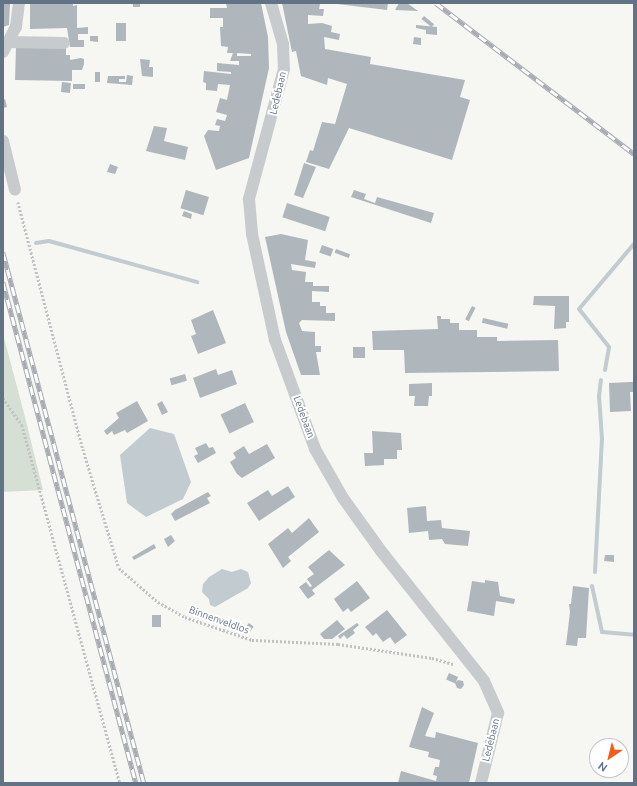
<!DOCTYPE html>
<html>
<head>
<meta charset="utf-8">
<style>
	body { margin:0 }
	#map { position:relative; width:637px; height:786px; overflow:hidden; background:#f6f6f2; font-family:Ubuntu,sans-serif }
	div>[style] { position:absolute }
	.green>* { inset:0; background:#d6dfd3 }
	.water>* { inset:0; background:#c1cbd0 }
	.stream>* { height:4px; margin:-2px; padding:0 2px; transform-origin:2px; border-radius:2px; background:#c1cbd0 }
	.building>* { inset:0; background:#afb7bd; transform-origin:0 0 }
	.path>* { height:2.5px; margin-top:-1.25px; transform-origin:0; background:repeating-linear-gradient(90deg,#c0c2c4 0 2px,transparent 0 4px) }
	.street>* { height:12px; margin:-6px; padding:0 6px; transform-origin:6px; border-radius:6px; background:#c8cbce }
	.rail>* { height:4.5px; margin-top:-2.25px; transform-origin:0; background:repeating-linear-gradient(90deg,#fff 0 9px,#a7acb2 0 18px); box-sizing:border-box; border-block:1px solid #a7acb2 }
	span { translate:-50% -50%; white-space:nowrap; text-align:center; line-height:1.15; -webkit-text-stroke:4px #fff; paint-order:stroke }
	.street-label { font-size:10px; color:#627386 }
	.frame { position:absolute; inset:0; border:4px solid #627386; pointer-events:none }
	.north { position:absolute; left:589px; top:738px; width:40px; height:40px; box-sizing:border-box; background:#fff; border:1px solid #c0c7cf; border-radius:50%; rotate:215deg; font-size:11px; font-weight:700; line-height:16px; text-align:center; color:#627386 }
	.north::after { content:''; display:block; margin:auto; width:14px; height:18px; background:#f45b15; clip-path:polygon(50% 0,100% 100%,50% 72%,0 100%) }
</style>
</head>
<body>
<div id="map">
	<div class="green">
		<div style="clip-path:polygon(3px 334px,25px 417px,43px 490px,3px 492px)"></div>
	</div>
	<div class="water">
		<div style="clip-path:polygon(150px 428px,174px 434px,191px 482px,183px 499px,146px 517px,127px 503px,120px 455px)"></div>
		<div style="clip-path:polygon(222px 569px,232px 572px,241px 569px,248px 572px,251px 583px,248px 588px,215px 607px,210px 605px,209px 599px,202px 592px,203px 584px,209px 577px)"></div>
	</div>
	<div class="stream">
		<div style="left:36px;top:243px;width:13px;rotate:-9deg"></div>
		<div style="left:49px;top:241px;width:154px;rotate:15.5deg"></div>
		<div style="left:605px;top:370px;width:23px;rotate:-80deg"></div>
		<div style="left:609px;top:347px;width:48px;rotate:-128.3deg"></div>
		<div style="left:579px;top:309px;width:85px;rotate:-49.8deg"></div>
		<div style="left:595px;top:572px;width:133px;rotate:-87deg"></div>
		<div style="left:602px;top:439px;width:43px;rotate:-94deg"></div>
		<div style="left:599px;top:396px;width:16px;rotate:-83deg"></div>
		<div style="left:592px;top:586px;width:47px;rotate:77.7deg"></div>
		<div style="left:602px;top:632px;width:32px;rotate:5deg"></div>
	</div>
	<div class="building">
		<div style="clip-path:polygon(3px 3px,10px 3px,9px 25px,3px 27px)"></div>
		<div style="clip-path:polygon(30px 3px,73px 3px,73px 6px,77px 5px,77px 28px,88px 27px,88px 34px,78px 34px,78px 40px,84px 40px,84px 47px,70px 47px,67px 28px,30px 29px)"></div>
		<div style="left:133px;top:3px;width:7px;height:4px"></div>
		<div style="clip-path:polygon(evenodd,226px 3px,261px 3px,268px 37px,269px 68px,249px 158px,216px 170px,204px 136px,208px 130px,219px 131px,220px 126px,215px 125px,217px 119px,225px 121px,227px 115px,216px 112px,220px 98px,227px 100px,230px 85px,218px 84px,217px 91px,206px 90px,206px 83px,203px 82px,204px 71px,231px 74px,231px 72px,217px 71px,217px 63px,239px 65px,239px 61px,230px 61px,233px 53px,227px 53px,228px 47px,221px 46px,220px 27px,223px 27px,223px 18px,210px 18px,210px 8px,227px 8px,226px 3px,237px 53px,251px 54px,251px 56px,237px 56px,237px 53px)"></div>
		<div style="clip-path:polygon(282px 3px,320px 4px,319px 9px,324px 9px,323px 16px,308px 15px,308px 24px,322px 23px,332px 26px,331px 32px,340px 34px,339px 40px,324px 37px,325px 49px,371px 57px,370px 64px,465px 80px,460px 97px,470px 100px,452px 160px,349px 128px,329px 169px,306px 162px,310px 150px,313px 151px,322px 122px,335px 124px,347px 84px,328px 78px,327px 85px,301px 76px,296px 51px,292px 52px)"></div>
		<div style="clip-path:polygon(329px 3px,388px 3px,387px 10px)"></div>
		<div style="clip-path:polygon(399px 3px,407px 3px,418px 11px,395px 10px)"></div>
		<div style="left:424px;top:16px;width:13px;height:4px;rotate:39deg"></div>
		<div style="left:116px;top:23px;width:10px;height:18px"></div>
		<div style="clip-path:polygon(416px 25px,437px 27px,437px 35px,426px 34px,426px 30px,416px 28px)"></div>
		<div style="clip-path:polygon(90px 36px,98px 36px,98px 42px,90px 41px)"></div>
		<div style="clip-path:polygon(414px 37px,421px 38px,421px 45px,413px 44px)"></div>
		<div style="clip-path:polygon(16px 47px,66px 47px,66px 55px,70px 55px,70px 60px,81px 58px,84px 59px,84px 64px,82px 70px,72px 70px,72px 81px,15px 80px)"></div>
		<div style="clip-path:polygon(140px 59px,150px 60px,149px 67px,153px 67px,153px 77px,142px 76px)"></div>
		<div style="left:95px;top:72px;width:5px;height:10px"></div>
		<div style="clip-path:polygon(127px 75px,133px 76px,132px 85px,107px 83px,108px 76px,125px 76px,125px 79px,119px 79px,119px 82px,126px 82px)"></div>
		<div style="left:62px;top:82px;width:9px;height:10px;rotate:6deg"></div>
		<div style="left:73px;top:84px;width:12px;height:5px"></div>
		<div style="clip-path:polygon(5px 99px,7px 107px,3px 108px,3px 100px)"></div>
		<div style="clip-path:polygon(154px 126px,167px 128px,164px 141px,188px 147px,185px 160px,146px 151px)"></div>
		<div style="clip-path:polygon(304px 163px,316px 167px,303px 198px,294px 195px)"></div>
		<div style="clip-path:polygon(110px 164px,118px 167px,115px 174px,107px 172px)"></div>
		<div style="left:186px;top:190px;width:24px;height:19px;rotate:17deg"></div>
		<div style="clip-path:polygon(354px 190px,366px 194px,364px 199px,375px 203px,377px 197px,434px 213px,431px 223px,351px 197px)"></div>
		<div style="left:287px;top:203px;width:45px;height:15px;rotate:18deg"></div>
		<div style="clip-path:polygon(184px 211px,192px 214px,191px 219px,182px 216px)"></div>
		<div style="clip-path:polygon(281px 234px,308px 240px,305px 260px,316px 262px,315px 268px,291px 264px,292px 270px,306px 272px,305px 282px,313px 282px,313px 286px,329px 286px,329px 292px,312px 291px,312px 302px,320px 302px,320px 306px,326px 306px,326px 313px,335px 313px,335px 321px,302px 320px,299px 323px,302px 331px,315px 332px,315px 346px,321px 346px,321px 352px,316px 352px,320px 375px,301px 375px,286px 332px,265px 237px)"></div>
		<div style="left:322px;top:245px;width:12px;height:8px;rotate:20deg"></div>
		<div style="left:336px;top:249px;width:15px;height:4px;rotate:20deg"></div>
		<div style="clip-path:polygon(534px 296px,569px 296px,569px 322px,566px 322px,566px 328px,554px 329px,555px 306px,533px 305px)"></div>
		<div style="left:472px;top:306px;width:4px;height:15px;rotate:27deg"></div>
		<div style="clip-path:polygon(213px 310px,226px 343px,198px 354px,191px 336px,196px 334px,191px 320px)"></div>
		<div style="clip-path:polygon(437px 316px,441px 316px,441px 319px,450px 319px,450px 323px,459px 323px,459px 330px,477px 330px,477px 337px,497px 337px,497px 341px,558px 340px,559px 371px,405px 373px,404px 350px,373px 350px,372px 331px,438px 329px)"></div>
		<div style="left:483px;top:318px;width:26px;height:5px;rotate:13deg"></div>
		<div style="left:353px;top:347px;width:12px;height:11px"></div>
		<div style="clip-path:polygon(216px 369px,218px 375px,232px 370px,237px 384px,200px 398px,193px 378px)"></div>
		<div style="left:185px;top:374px;width:7px;height:16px;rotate:74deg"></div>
		<div style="clip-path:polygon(630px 382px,634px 382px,634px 392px,630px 392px,631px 411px,610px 412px,609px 383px)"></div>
		<div style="clip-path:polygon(432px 383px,432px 396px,429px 396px,428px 406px,414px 406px,415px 396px,409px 396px,409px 384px)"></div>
		<div style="clip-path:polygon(137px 401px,148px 421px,127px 433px,125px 430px,114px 435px,112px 431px,107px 435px,104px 431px,119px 418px,116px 413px)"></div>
		<div style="clip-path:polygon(162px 401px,168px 412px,162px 415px,157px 404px)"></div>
		<div style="left:245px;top:403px;width:21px;height:27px;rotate:65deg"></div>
		<div style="clip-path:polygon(372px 431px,401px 433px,402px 450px,397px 450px,397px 459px,384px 459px,384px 465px,365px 466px,364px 453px,373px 453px)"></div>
		<div style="clip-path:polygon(206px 443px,209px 448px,213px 447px,216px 453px,198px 463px,194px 456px,198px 454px,195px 448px)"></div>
		<div style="clip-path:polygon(267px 444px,275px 458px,242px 478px,237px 474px,230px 462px,236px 458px,233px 453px,244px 446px,249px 454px)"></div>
		<div style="clip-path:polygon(288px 486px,295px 497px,259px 521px,247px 503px,268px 490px,272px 496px)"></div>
		<div style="clip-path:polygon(208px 492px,211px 496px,207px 498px,210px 503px,175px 521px,171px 514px,175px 510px)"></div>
		<div style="clip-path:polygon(426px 506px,427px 521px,441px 520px,442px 528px,470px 531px,468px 546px,445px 544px,442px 539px,429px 540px,428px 531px,409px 533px,407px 508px)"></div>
		<div style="clip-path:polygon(309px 518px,319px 532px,288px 557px,291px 561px,283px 568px,268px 544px,288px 528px,292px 533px)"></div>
		<div style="clip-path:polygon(171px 535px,175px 541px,168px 547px,164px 539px)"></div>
		<div style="clip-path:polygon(154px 544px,156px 548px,134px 560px,132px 557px)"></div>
		<div style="clip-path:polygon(329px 550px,345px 565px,312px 590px,315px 594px,308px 599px,299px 587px,306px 582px,310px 587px,312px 586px,307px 579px,314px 574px,308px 567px)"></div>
		<div style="clip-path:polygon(605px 555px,614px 555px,614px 562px,604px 561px)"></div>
		<div style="clip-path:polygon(485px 580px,498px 582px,500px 596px,515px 599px,514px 604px,496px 601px,494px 616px,467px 611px,472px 581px,485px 583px)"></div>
		<div style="clip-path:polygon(357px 581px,370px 598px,351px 612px,348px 608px,343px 612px,334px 599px)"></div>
		<div style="clip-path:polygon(573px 586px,589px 588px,586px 638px,578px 638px,577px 646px,566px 645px,570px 612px,569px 604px,571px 604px)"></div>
		<div style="clip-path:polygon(387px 610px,407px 635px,395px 644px,390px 637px,383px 642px,376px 633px,373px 636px,365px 627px)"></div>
		<div style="left:152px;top:615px;width:9px;height:12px"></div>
		<div style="clip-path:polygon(337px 620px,345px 629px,332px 639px,324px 639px,320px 634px)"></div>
		<div style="left:249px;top:623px;width:6px;height:6px;rotate:39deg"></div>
		<div style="clip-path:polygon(357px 623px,359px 625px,353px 630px,355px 633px,347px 639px,344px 635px,340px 639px,338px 636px)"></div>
		<div style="left:449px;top:673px;width:10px;height:7px;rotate:24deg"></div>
		<div style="clip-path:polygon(458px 680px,463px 681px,464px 685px,461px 689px,457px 688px,455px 683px)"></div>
		<div style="clip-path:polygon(422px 707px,434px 713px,425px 736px,435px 738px,436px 732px,478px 743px,469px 783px,398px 783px,401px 771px,436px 781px,437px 776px,433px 775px,435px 767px,439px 767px,440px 760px,428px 757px,429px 752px,409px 747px)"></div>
	</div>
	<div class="path">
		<div style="left:18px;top:202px;width:255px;rotate:75.3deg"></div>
		<div style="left:83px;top:449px;width:124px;rotate:73.2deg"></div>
		<div style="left:119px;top:568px;width:52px;rotate:41.1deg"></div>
		<div style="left:158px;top:602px;width:31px;rotate:29deg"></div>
		<div style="left:185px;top:617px;width:71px;rotate:18.9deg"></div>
		<div style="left:252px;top:640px;width:86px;rotate:2.7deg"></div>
		<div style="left:338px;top:644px;width:95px;rotate:8.5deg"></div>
		<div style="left:432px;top:658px;width:22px;rotate:16deg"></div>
		<div style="left:3px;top:398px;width:33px;rotate:55deg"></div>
		<div style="left:22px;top:425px;width:371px;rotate:74.7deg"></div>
	</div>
	<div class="street">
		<div style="left:271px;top:3px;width:43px;rotate:73.7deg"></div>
		<div style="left:283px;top:44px;width:25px;rotate:88deg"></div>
		<div style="left:284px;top:69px;width:135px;rotate:105.1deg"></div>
		<div style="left:249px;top:199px;width:35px;rotate:85deg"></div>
		<div style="left:252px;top:234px;width:108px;rotate:77.8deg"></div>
		<div style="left:275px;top:340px;width:116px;rotate:69.8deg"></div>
		<div style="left:315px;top:449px;width:56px;rotate:60.3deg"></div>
		<div style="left:343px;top:498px;width:65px;rotate:54.4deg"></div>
		<div style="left:381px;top:551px;width:166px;rotate:51.6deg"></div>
		<div style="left:484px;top:681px;width:35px;rotate:66deg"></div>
		<div style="left:498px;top:713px;width:72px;rotate:103.7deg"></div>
		<div style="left:9px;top:42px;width:55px;rotate:1deg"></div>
		<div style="left:3px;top:52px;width:28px;rotate:-63deg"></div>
		<div style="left:16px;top:27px;width:24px;rotate:-83deg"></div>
		<div style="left:3px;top:141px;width:50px;rotate:76.2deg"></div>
	</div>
	<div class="rail">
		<div style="left:436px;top:3px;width:249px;rotate:37.3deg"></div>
		<div style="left:3px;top:252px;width:549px;rotate:75.13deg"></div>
		<div style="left:3px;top:282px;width:518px;rotate:75.13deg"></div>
	</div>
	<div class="street-label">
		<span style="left:278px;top:93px;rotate:-77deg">Ledebaan</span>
		<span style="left:304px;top:417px;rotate:70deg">Ledebaan</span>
		<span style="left:219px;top:620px;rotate:20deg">Binnenveldlos</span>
		<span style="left:491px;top:740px;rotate:-76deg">Ledebaan</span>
	</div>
	<div class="frame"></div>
	<div class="north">N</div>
</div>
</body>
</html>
